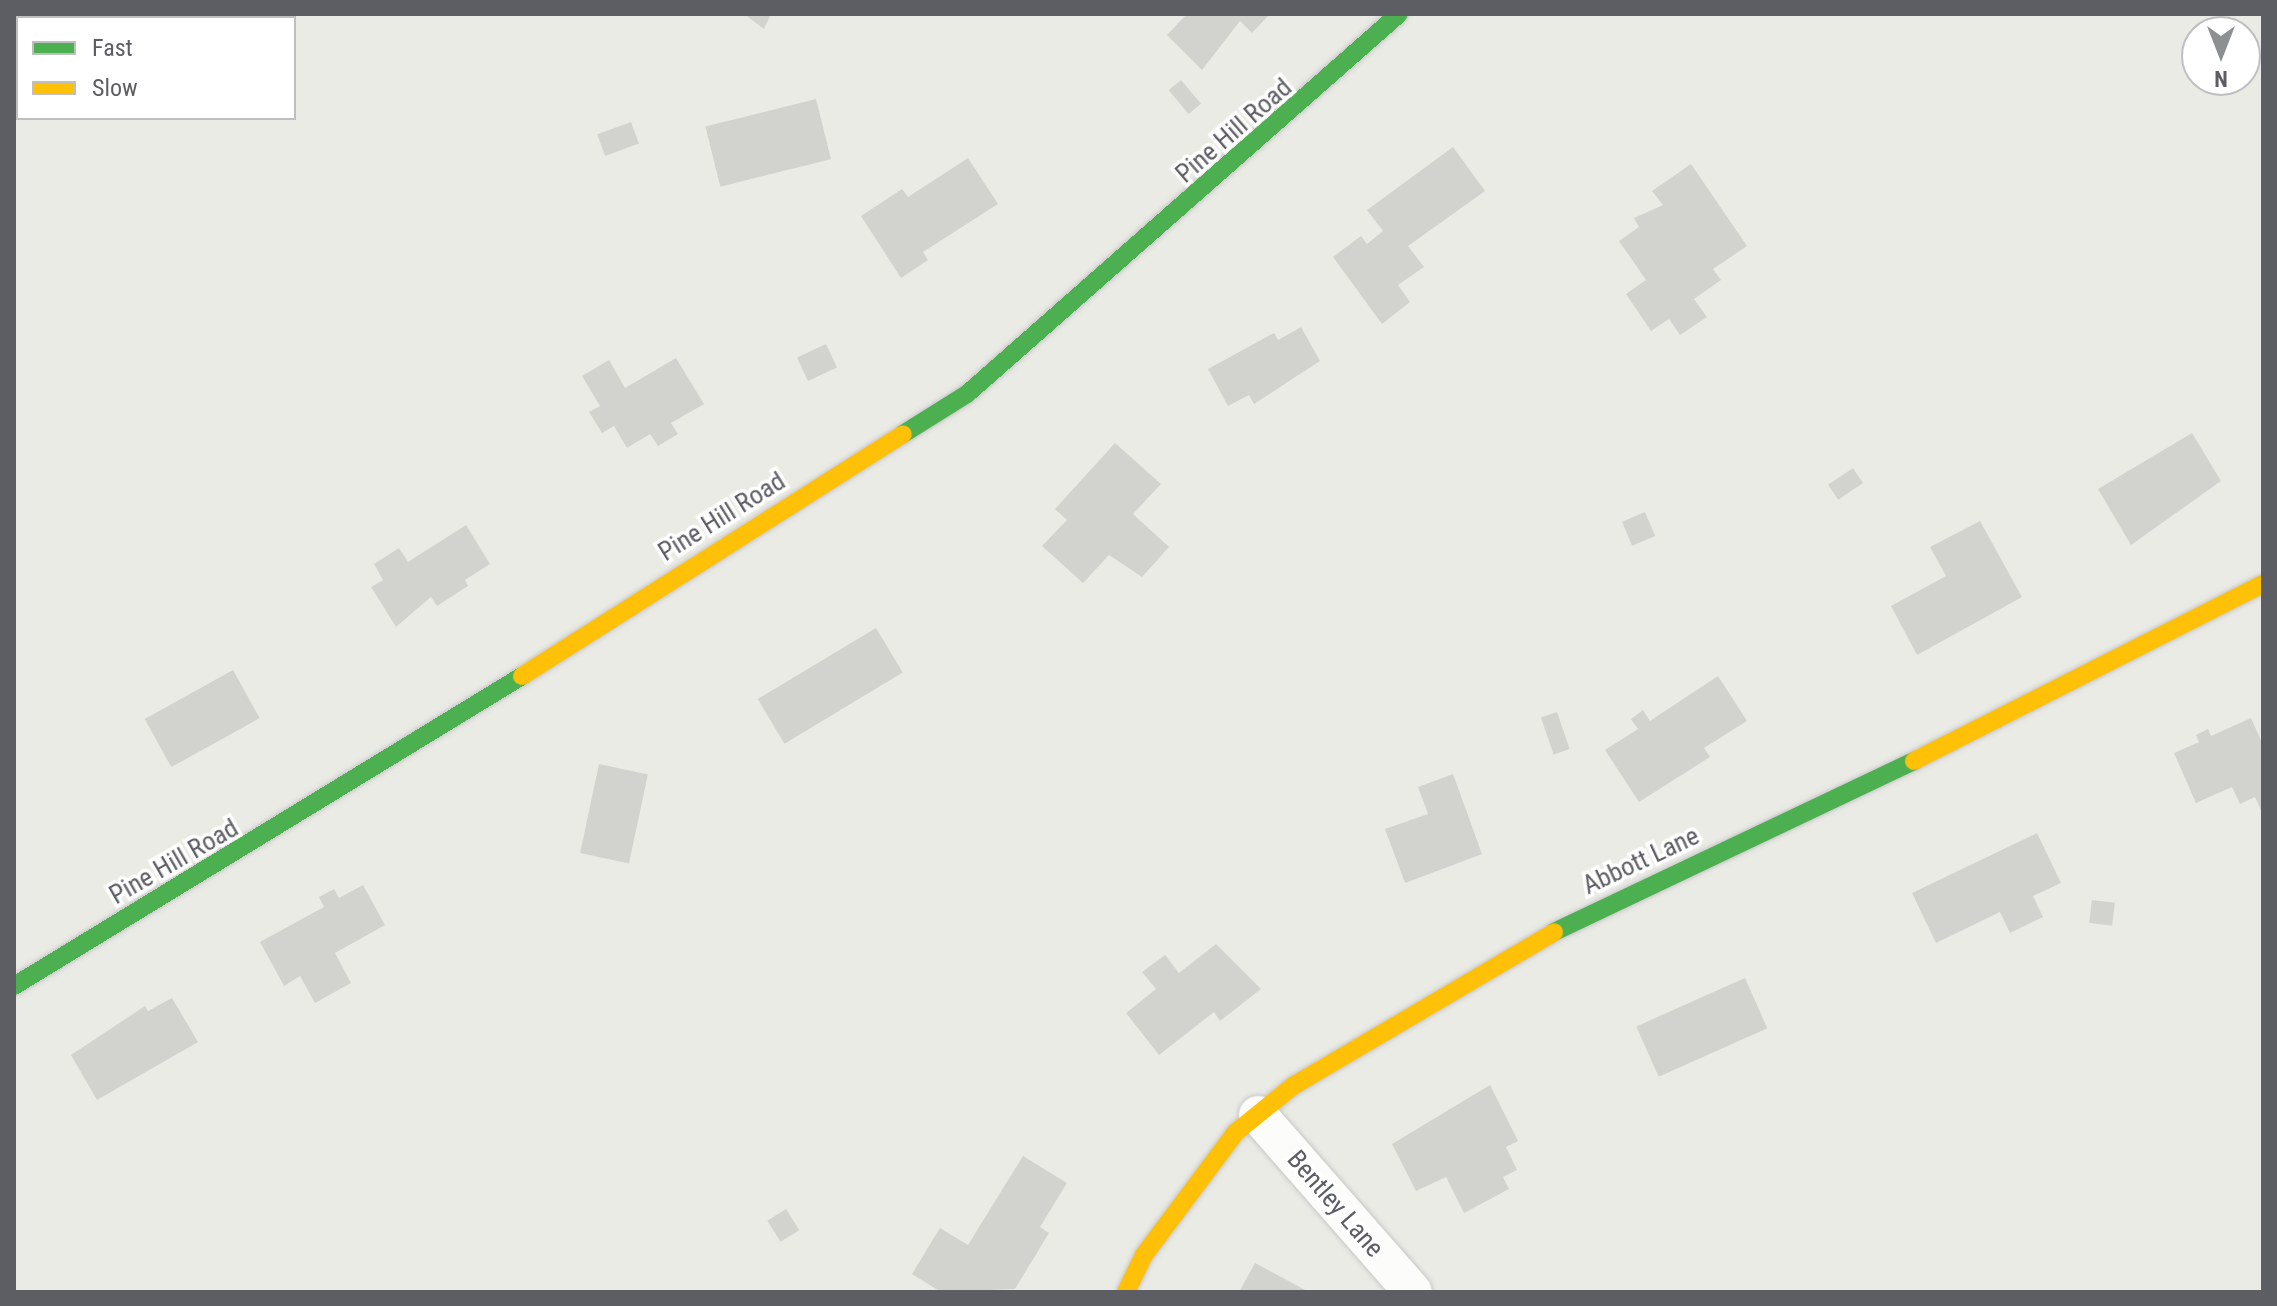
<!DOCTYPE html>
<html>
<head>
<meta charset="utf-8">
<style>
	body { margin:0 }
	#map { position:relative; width:2277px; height:1306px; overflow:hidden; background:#ebebe6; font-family:"Roboto Condensed",sans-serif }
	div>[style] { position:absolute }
	.building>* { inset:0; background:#d2d2cf; transform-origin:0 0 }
	.roads { filter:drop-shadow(0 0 2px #c7c7c7) drop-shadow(0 0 2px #c7c7c7) }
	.street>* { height:38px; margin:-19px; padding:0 19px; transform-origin:19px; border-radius:19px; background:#fcfcfb }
	.fast>* { height:18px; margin:-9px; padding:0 9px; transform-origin:9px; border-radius:9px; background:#4caf50 }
	.slow>* { height:18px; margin:-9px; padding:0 9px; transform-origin:9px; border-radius:9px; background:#ffc107 }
	span { translate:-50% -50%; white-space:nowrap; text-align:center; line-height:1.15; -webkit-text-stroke:7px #fff; paint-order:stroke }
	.street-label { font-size:26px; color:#5c5e63 }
	.frame { position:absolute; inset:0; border:16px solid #5c5e63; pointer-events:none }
	.legend { position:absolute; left:16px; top:16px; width:280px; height:104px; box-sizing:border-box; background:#fff; border:2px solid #bebfc1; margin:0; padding:10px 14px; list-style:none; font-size:24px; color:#5c5e63 }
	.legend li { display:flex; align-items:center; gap:16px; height:40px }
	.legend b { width:40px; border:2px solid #bebfc1 }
	.north { position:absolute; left:2181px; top:16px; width:80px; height:80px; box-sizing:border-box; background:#fff; border:2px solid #bebfc1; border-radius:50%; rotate:180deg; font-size:22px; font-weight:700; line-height:32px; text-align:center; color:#5c5e63 }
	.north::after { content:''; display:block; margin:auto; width:28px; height:36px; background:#8e8f91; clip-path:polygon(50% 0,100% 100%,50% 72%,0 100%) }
</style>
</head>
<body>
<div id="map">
	<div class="building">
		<div style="clip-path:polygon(744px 14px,771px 14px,764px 29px)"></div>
		<div style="clip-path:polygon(1187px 14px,1270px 14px,1252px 33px,1240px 21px,1202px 70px,1167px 35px)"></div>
		<div style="left:1181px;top:80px;width:31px;height:16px;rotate:50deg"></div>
		<div style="left:816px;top:99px;width:62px;height:114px;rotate:76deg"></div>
		<div style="left:631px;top:122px;width:23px;height:36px;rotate:70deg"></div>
		<div style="clip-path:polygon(1453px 147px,1485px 191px,1408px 246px,1424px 267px,1398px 285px,1410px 302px,1382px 324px,1333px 257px,1361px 236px,1367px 244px,1383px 231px,1367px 210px)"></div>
		<div style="clip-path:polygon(968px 158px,998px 204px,923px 252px,928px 260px,901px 278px,861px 216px,902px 189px,908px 197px)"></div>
		<div style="clip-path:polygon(1691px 164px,1747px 246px,1713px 269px,1721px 280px,1694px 299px,1707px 317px,1680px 335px,1669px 319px,1651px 331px,1626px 294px,1646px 280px,1619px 241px,1639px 227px,1634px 218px,1663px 205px,1652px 191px)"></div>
		<div style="clip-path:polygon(1301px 327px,1320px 361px,1254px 404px,1249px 395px,1228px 406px,1208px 369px,1274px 333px,1278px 340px)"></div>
		<div style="left:826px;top:344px;width:26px;height:32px;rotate:65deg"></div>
		<div style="clip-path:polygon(676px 358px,704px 404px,671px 423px,678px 434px,658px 446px,650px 434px,627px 448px,614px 426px,602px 433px,589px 412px,600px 406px,582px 376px,609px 360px,625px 388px)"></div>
		<div style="clip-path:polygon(2192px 433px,2221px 481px,2131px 545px,2098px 489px)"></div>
		<div style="clip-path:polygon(1115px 443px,1161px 484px,1133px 514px,1169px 547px,1142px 577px,1109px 555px,1083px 583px,1042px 546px,1067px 520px,1055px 509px)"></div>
		<div style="left:1853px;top:468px;width:18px;height:30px;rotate:56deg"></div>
		<div style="left:1645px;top:512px;width:26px;height:25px;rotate:67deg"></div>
		<div style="clip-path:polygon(1980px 521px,2022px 597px,1917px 655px,1891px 606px,1946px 576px,1930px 547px)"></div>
		<div style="clip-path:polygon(466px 525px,490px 564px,465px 580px,468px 586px,437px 606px,431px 597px,396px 627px,371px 587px,383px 580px,374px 564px,399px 548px,408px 562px)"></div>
		<div style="left:876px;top:628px;width:52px;height:138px;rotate:59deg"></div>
		<div style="left:233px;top:670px;width:55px;height:101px;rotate:61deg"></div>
		<div style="clip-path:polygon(1718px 676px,1747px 721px,1704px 748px,1710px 757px,1639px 802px,1605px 750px,1638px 729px,1631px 719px,1643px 710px,1650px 721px)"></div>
		<div style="left:1557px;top:712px;width:39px;height:17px;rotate:71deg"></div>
		<div style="clip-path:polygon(2251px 718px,2263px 745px,2263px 815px,2255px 797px,2240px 804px,2232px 787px,2196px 803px,2174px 753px,2199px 742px,2196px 735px,2208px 729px,2211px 736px)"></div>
		<div style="left:599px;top:764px;width:50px;height:91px;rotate:12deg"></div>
		<div style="clip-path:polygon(1453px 774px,1482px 854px,1405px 883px,1385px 829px,1428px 814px,1418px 787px)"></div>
		<div style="clip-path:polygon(2037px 833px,2061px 883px,2033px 896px,2043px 917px,2010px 933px,2000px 912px,1936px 943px,1912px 893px)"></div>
		<div style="clip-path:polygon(363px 885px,385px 925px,335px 953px,351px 983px,315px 1003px,300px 976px,284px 986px,260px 942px,324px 907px,319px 897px,334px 889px,339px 898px)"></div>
		<div style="left:2092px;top:900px;width:23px;height:23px;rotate:7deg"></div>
		<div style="clip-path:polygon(1216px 944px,1261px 989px,1220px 1021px,1214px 1012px,1159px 1055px,1126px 1013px,1156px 989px,1142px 972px,1165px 955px,1179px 973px)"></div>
		<div style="left:1745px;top:978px;width:55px;height:119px;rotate:66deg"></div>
		<div style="clip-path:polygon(172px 998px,198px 1042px,97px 1100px,71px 1055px,145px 1006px,148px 1011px)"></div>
		<div style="clip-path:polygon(1490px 1085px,1518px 1141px,1506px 1147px,1517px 1170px,1503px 1177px,1509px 1189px,1464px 1213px,1446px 1177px,1416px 1191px,1392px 1144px)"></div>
		<div style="clip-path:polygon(1023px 1156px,1067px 1183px,1040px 1227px,1049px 1233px,1015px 1289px,941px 1292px,912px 1274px,940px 1228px,968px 1245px)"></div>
		<div style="left:786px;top:1209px;width:25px;height:22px;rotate:58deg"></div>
		<div style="clip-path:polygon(1255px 1263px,1309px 1292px,1239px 1292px)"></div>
	</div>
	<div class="roads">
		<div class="street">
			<div style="left:1258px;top:1115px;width:235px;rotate:48.8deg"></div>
		</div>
		<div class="fast">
			<div style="left:903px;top:434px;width:75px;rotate:-32deg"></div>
			<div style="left:967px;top:394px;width:575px;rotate:-41.34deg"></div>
			<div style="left:1554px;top:932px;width:399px;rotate:-25.4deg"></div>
			<div style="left:14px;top:986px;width:595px;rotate:-31.39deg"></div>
		</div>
		<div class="slow">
			<div style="left:522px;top:676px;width:451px;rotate:-32.4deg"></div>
			<div style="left:1914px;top:761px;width:391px;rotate:-26.9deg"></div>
			<div style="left:1126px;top:1292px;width:41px;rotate:-64.1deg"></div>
			<div style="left:1144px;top:1255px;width:154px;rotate:-53.2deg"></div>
			<div style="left:1236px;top:1132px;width:73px;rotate:-38.9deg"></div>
			<div style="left:1293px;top:1086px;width:303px;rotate:-30.5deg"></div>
		</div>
	</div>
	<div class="street-label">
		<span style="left:1234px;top:131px;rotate:-41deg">Pine Hill Road</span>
		<span style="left:722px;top:517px;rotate:-32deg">Pine Hill Road</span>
		<span style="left:1641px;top:861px;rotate:-25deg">Abbott Lane</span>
		<span style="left:174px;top:862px;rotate:-30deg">Pine Hill Road</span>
		<span style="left:1335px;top:1204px;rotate:49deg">Bentley Lane</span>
	</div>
	<div class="frame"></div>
	<ul class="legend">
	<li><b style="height:10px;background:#4caf50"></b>Fast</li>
	<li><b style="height:10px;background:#ffc107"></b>Slow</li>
	</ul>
	<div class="north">N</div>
</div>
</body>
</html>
